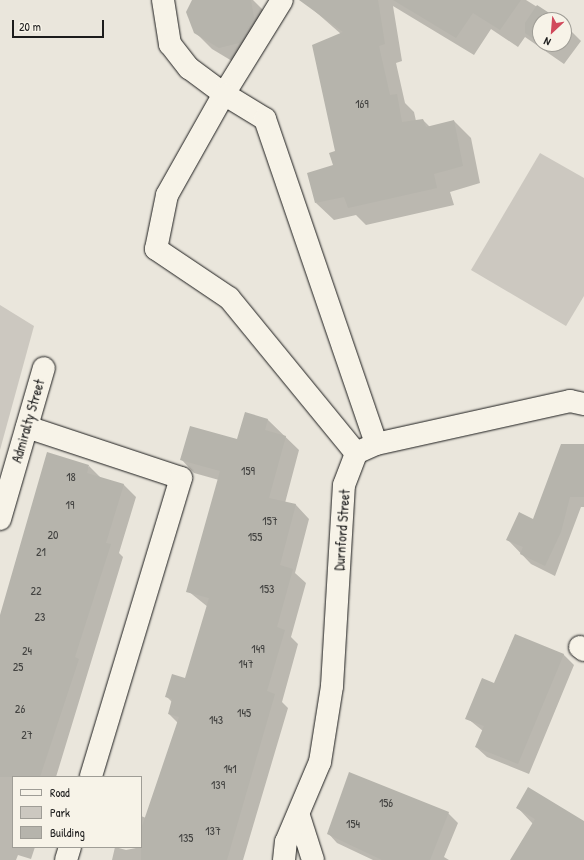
<!DOCTYPE html>
<html>
<head>
<meta charset="utf-8">
<style>
	body { margin:0 }
	#map { position:relative; width:584px; height:860px; overflow:hidden; background:#eae6dc; font-family:"Patrick Hand",sans-serif }
	div>[style] { position:absolute }
	.green>* { inset:0; background:#ccc8c0 }
	.shadow>* { inset:0; background:#0003 }
	.building>* { inset:0; background:#b6b4ac }
	.roads { filter:drop-shadow(0 0 1px #1c1c1c) drop-shadow(0 0 1px #1c1c1c) }
	.minor>* { height:22px; margin:-11px; padding:0 11px; transform-origin:11px; border-radius:11px; background:#f7f3e8 }
	span { translate:-50% -50%; white-space:nowrap; text-align:center; line-height:1.15; -webkit-text-stroke:3.5px #f7f3e8; paint-order:stroke }
	.number-label { font-size:12px; color:#424240 }
	.number-label span { -webkit-text-stroke-width:0 }
	.street-label { font-size:14px; color:#1c1c1c }
	.legend { position:absolute; left:12px; top:776px; width:130px; height:72px; box-sizing:border-box; background:#f7f3e8; border:1px solid #9f9d96; margin:0; padding:5px 7px; list-style:none; font-size:12px; color:#1c1c1c }
	.legend li { display:flex; align-items:center; gap:8px; height:20px }
	.legend b { width:20px; border:1px solid #9f9d96 }
	.north { position:absolute; left:532px; top:12px; width:40px; height:40px; box-sizing:border-box; background:#f7f3e8; border:1px solid #9f9d96; border-radius:50%; rotate:206deg; font-size:11px; font-weight:700; line-height:16px; text-align:center; color:#1c1c1c }
	.north::after { content:''; display:block; margin:auto; width:14px; height:18px; background:#d1495b; clip-path:polygon(50% 0,100% 100%,50% 72%,0 100%) }
	.scale { position:absolute; left:12px; top:20px; width:92px; height:18px; box-sizing:border-box; border:2px solid #1c1c1c; border-top:0; padding-left:5px; font-size:12px; line-height:14px; white-space:nowrap; color:#1c1c1c; -webkit-text-stroke:3px #f7f3e8; paint-order:stroke }
</style>
</head>
<body>
<div id="map">
	<div class="green">
		<div style="clip-path:polygon(540px 153px,584px 178px,584px 296px,566px 326px,471px 270px)"></div>
		<div style="clip-path:polygon(0 305px,34px 326px,0 450px)"></div>
	</div>
	<div class="shadow">
		<div style="clip-path:polygon(194px 0,253px 0,266px 13px,237px 64px,212px 49px,195px 32px)"></div>
		<div style="clip-path:polygon(313px 0,526px 0,558px 20px,540px 20px,540px 44px,564px 44px,564px 24px,581px 41px,564px 64px,525px 37px,518px 47px,491px 29px,474px 55px,393px 6px,402px 61px,396px 63px,405px 103px,414px 112px,416px 121px,423px 120px,430px 127px,454px 121px,471px 138px,480px 183px,450px 192px,454px 205px,366px 225px,356px 215px,334px 220px,316px 203px,334px 166px,336px 152px,341px 34px,309px 6px)"></div>
		<div style="clip-path:polygon(246px 413px,268px 420px,299px 450px,285px 503px,296px 505px,309px 519px,295px 573px,306px 583px,291px 637px,298px 644px,282px 702px,288px 708px,243px 860px,112px 860px,115px 847px,126px 850px,141px 847px,141px 816px,146px 818px,178px 723px,169px 714px,172px 702px,166px 696px,186px 679px,208px 607px,188px 591px,219px 480px,194px 473px,181px 459px,238px 441px)"></div>
		<div style="clip-path:polygon(584px 445px,584px 507px,581px 507px,555px 576px,531px 564px,507px 539px,534px 521px)"></div>
		<div style="clip-path:polygon(89px 466px,101px 478px,124px 485px,136px 497px,119px 553px,123px 557px,56px 777px,13px 777px,13px 847px,35px 847px,31px 859px,18px 855px,16px 860px,0 860px,0 617px)"></div>
		<div style="clip-path:polygon(563px 654px,574px 665px,529px 774px,487px 757px,476px 747px,483px 731px,467px 718px,495px 684px)"></div>
		<div style="clip-path:polygon(517px 807px,584px 822px,584px 860px,512px 860px,533px 824px)"></div>
		<div style="clip-path:polygon(448px 813px,458px 823px,444px 857px,449px 860px,373px 860px,337px 843px,328px 833px)"></div>
	</div>
	<div class="building">
		<div style="clip-path:polygon(192px 0,251px 0,254px 18px,239px 43px,219px 48px,194px 33px,186px 12px)"></div>
		<div style="clip-path:polygon(299px 0,378px 0,385px 44px,379px 46px,390px 95px,397px 94px,402px 122px,423px 119px,426px 127px,454px 120px,463px 166px,434px 174px,437px 188px,348px 208px,344px 197px,315px 203px,307px 173px,333px 165px,329px 153px,335px 151px,312px 45px,343px 32px)"></div>
		<div style="clip-path:polygon(393px 0,521px 0,500px 30px,473px 13px,456px 38px)"></div>
		<div style="clip-path:polygon(537px 5px,560px 20px,540px 20px,540px 43px,525px 33px,525px 23px)"></div>
		<div style="clip-path:polygon(245px 412px,268px 419px,265px 430px,286px 436px,269px 498px,296px 504px,280px 565px,293px 569px,277px 627px,285px 630px,267px 691px,275px 694px,227px 860px,141px 860px,141px 829px,179px 717px,168px 714px,172px 699px,165px 697px,172px 674px,185px 678px,209px 598px,186px 592px,220px 471px,180px 460px,190px 426px,237px 439px)"></div>
		<div style="clip-path:polygon(561px 444px,584px 444px,584px 497px,570px 497px,561px 532px,545px 566px,520px 554px,523px 547px,506px 540px,519px 512px,533px 519px)"></div>
		<div style="clip-path:polygon(47px 452px,89px 465px,87px 473px,124px 484px,106px 543px,111px 544px,75px 657px,79px 659px,40px 777px,0 777px,0 615px)"></div>
		<div style="clip-path:polygon(515px 634px,564px 654px,518px 764px,475px 747px,484px 726px,465px 719px,482px 678px,494px 683px)"></div>
		<div style="clip-path:polygon(349px 772px,449px 812px,430px 860px,382px 860px,327px 834px)"></div>
		<div style="clip-path:polygon(528px 787px,584px 821px,584px 860px,510px 860px,535px 819px,516px 808px)"></div>
	</div>
	<div class="roads">
		<div class="minor">
			<div style="left:163px;top:0;width:45px;rotate:81deg"></div>
			<div style="left:170px;top:44px;width:31px;rotate:52deg"></div>
			<div style="left:189px;top:68px;width:44px;rotate:36.6deg"></div>
			<div style="left:224px;top:94px;width:110px;rotate:-58.3deg"></div>
			<div style="left:27px;top:427px;width:162px;rotate:18.3deg"></div>
			<div style="left:181px;top:478px;width:312px;rotate:106.8deg"></div>
			<div style="left:356px;top:453px;width:200px;rotate:-129.3deg"></div>
			<div style="left:229px;top:298px;width:88px;rotate:-146.1deg"></div>
			<div style="left:156px;top:249px;width:55px;rotate:-78.5deg"></div>
			<div style="left:167px;top:195px;width:116px;rotate:-60.6deg"></div>
			<div style="left:224px;top:94px;width:48px;rotate:31.4deg"></div>
			<div style="left:265px;top:119px;width:343px;rotate:71.1deg"></div>
			<div style="left:0;top:519px;width:157px;rotate:-73.8deg"></div>
			<div style="left:580px;top:647px;width:5px;rotate:37deg"></div>
			<div style="left:299px;top:816px;width:46px;rotate:72.3deg"></div>
			<div style="left:66px;top:860px;width:14px;rotate:-73deg"></div>
			<div style="left:284px;top:860px;width:18px;rotate:-84deg"></div>
			<div style="left:286px;top:842px;width:87px;rotate:-67deg"></div>
			<div style="left:320px;top:762px;width:77px;rotate:-81deg"></div>
			<div style="left:332px;top:686px;width:201px;rotate:-86.6deg"></div>
			<div style="left:344px;top:485px;width:34px;rotate:-69deg"></div>
			<div style="left:356px;top:453px;width:22px;rotate:-24deg"></div>
			<div style="left:376px;top:444px;width:199px;rotate:-12.5deg"></div>
			<div style="left:570px;top:401px;width:14px;rotate:12deg"></div>
		</div>
	</div>
	<div class="number-label">
		<span style="left:362px;top:104px">169</span>
		<span style="left:248px;top:471px">159</span>
		<span style="left:71px;top:477px">18</span>
		<span style="left:70px;top:505px">19</span>
		<span style="left:270px;top:521px">157</span>
		<span style="left:53px;top:535px">20</span>
		<span style="left:255px;top:537px">155</span>
		<span style="left:41px;top:552px">21</span>
		<span style="left:267px;top:589px">153</span>
		<span style="left:36px;top:591px">22</span>
		<span style="left:40px;top:617px">23</span>
		<span style="left:258px;top:649px">149</span>
		<span style="left:27px;top:651px">24</span>
		<span style="left:246px;top:664px">147</span>
		<span style="left:18px;top:667px">25</span>
		<span style="left:20px;top:709px">26</span>
		<span style="left:244px;top:713px">145</span>
		<span style="left:216px;top:720px">143</span>
		<span style="left:27px;top:735px">27</span>
		<span style="left:230px;top:769px">141</span>
		<span style="left:218px;top:785px">139</span>
		<span style="left:386px;top:803px">156</span>
		<span style="left:353px;top:824px">154</span>
		<span style="left:213px;top:831px">137</span>
		<span style="left:186px;top:838px">135</span>
	</div>
	<div class="street-label">
		<span style="left:28px;top:421px;rotate:-74deg">Admiralty Street</span>
		<span style="left:342px;top:530px;rotate:-86deg">Durnford Street</span>
	</div>
	<ul class="legend">
	<li><b style="height:5px;background:#f7f3e8"></b>Road</li>
	<li><b style="height:11px;background:#ccc8c0"></b>Park</li>
	<li><b style="height:11px;background:#b6b4ac"></b>Building</li>
	</ul>
	<div class="north">N</div>
	<div class="scale">20 m</div>
</div>
</body>
</html>
